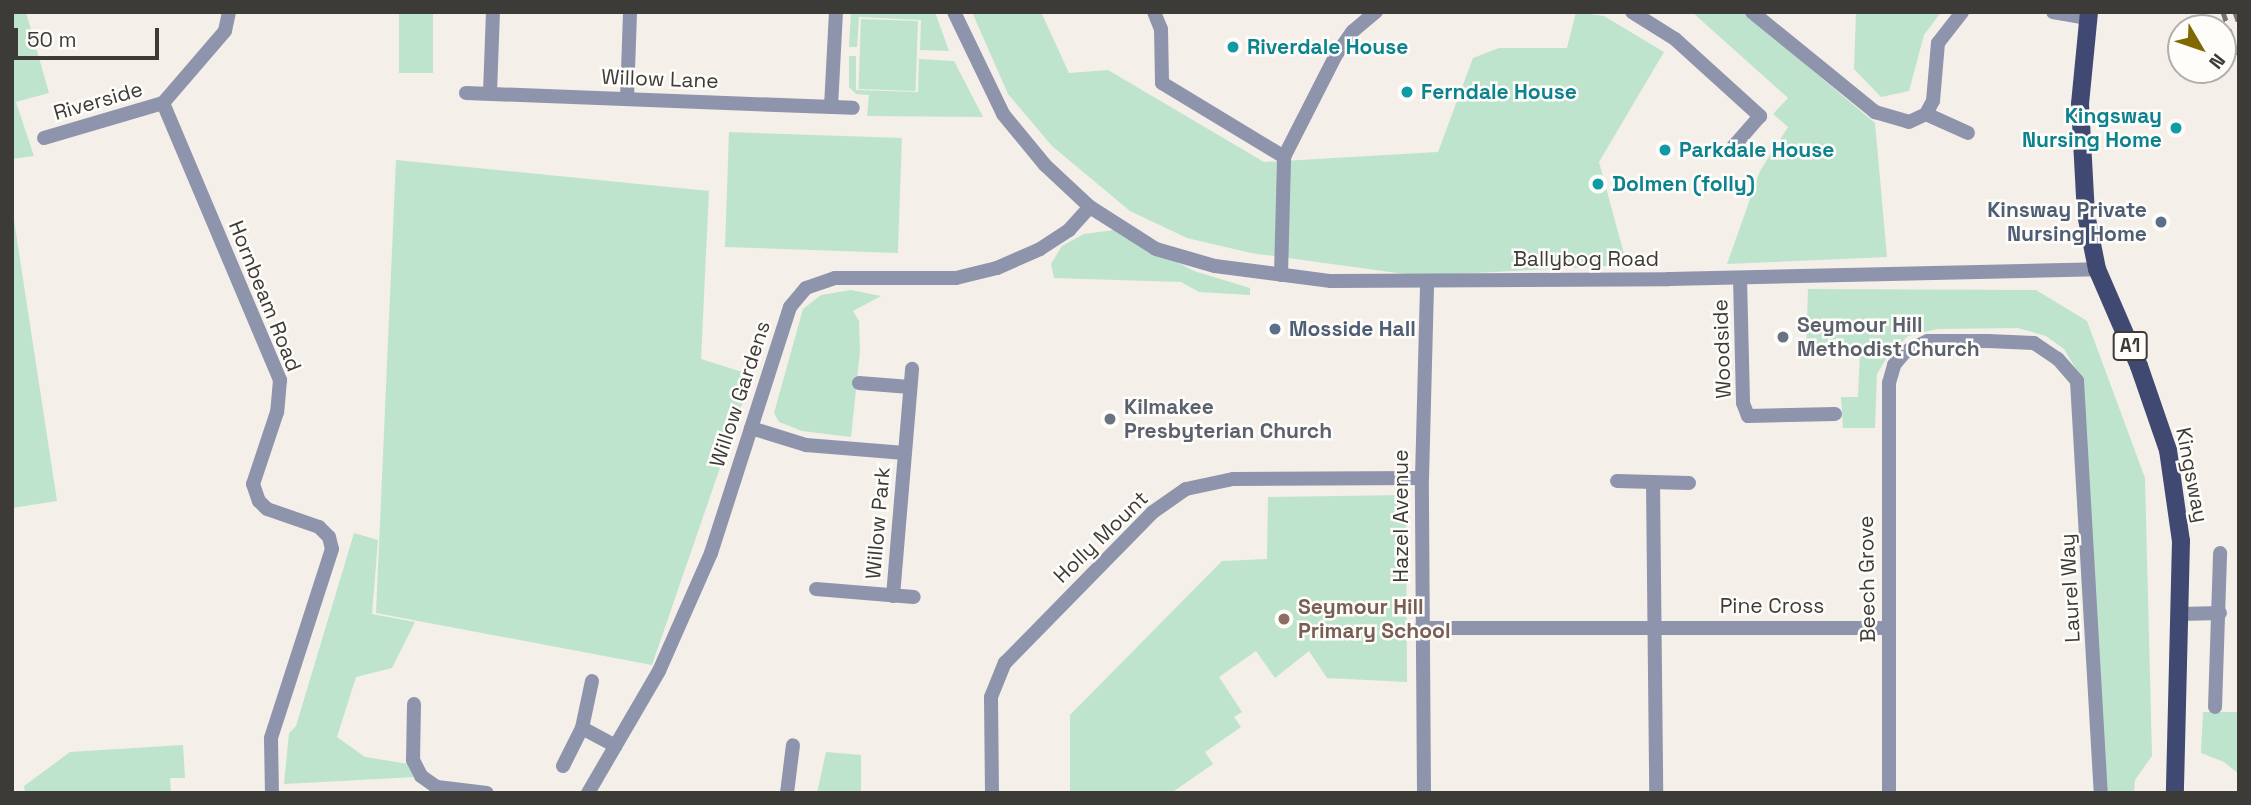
<!DOCTYPE html>
<html>
<head>
<meta charset="utf-8">
<style>
	body { margin:0 }
	#map { position:relative; width:2251px; height:805px; overflow:hidden; background:#f4efe8; font-family:"Space Grotesk",sans-serif }
	div>[style] { position:absolute }
	.green>* { inset:0; background:#bee4cd; transform-origin:0 0 }
	.street>* { height:14px; margin:-7px; padding:0 7px; transform-origin:7px; border-radius:7px; background:#8d94ac }
	.primary>* { height:18px; margin:-9px; padding:0 9px; transform-origin:9px; border-radius:9px; background:#404971 }
	.rail>* { height:5px; margin-top:-2.5px; transform-origin:0; background:repeating-linear-gradient(90deg,#76736f 0 9px,transparent 0 18px) }
	.dots>* { width:19px; height:19px; translate:-50% -50%; box-sizing:border-box; border:4px solid #fffdfa; border-radius:50% }
	span { translate:-50% -50%; white-space:nowrap; text-align:center; line-height:1.15; -webkit-text-stroke:5px #fffdfa; paint-order:stroke }
	.shield-label span { padding:2px 5px; background:#fffdfa; border:2px solid; border-radius:5px; -webkit-text-stroke-width:0 }
	.shield-label { font-size:19px; color:#3d3b38; font-weight:700 }
	.culture-label { font-size:21px; color:#0d838f; font-weight:700 }
	.left { translate:0 -50%; text-align:left }
	.right { translate:-100% -50%; text-align:right }
	.street-label { font-size:21px; color:#3d3b38 }
	.service-label { font-size:21px; color:#4e5e75; font-weight:700 }
	.worship-label { font-size:21px; color:#5b616d; font-weight:700 }
	.education-label { font-size:21px; color:#785e54; font-weight:700 }
	.frame { position:absolute; inset:0; border:14px solid #3d3b38; pointer-events:none }
	.north { position:absolute; left:2167px; top:14px; width:70px; height:70px; box-sizing:border-box; background:#fffdfa; border:2px solid #b1afac; border-radius:50%; rotate:129deg; font-size:19px; font-weight:700; line-height:28px; text-align:center; color:#3d3b38 }
	.north::after { content:''; display:block; margin:auto; width:24px; height:32px; background:#7f6900; clip-path:polygon(50% 0,100% 100%,50% 72%,0 100%) }
	.scale { position:absolute; left:14px; top:28px; width:145px; height:32px; box-sizing:border-box; border:4px solid #3d3b38; border-top:0; padding-left:9px; font-size:21px; line-height:24px; white-space:nowrap; color:#3d3b38; -webkit-text-stroke:5px #fffdfa; paint-order:stroke }
</style>
</head>
<body>
<div id="map">
	<div class="green">
		<div style="clip-path:polygon(12px 12px,26px 12px,49px 93px,16px 102px,34px 156px,12px 159px)"></div>
		<div style="left:399px;top:12px;width:34px;height:61px"></div>
		<div style="clip-path:polygon(851px 12px,935px 12px,949px 51px,920px 50px,921px 20px,859px 17px,857px 47px,849px 47px)"></div>
		<div style="clip-path:polygon(972px 12px,1041px 12px,1069px 73px,1108px 70px,1264px 162px,1438px 152px,1473px 58px,1499px 48px,1567px 48px,1576px 12px,1604px 16px,1664px 52px,1599px 162px,1627px 265px,1419px 276px,1251px 253px,1187px 238px,1130px 211px,1052px 146px,1008px 94px)"></div>
		<div style="clip-path:polygon(1692px 12px,1743px 12px,1875px 123px,1887px 257px,1727px 264px,1760px 171px,1788px 127px,1773px 114px,1788px 98px)"></div>
		<div style="clip-path:polygon(1856px 12px,1941px 12px,1924px 35px,1909px 91px,1881px 97px,1854px 69px)"></div>
		<div style="left:861px;top:19px;width:57px;height:70px;rotate:2deg"></div>
		<div style="clip-path:polygon(849px 56px,856px 56px,856px 90px,918px 92px,919px 59px,954px 61px,983px 117px,867px 116px,869px 95px,856px 94px,849px 87px)"></div>
		<div style="left:729px;top:132px;width:173px;height:115px;rotate:2deg"></div>
		<div style="clip-path:polygon(396px 160px,709px 191px,701px 359px,752px 375px,652px 665px,376px 613px)"></div>
		<div style="clip-path:polygon(12px 207px,57px 501px,12px 508px)"></div>
		<div style="clip-path:polygon(1114px 230px,1194px 271px,1250px 288px,1250px 295px,1199px 292px,1181px 282px,1054px 278px,1051px 264px,1062px 246px,1084px 234px)"></div>
		<div style="clip-path:polygon(1808px 289px,2036px 290px,2087px 321px,2145px 478px,2152px 756px,2135px 780px,2134px 793px,2105px 793px,2079px 374px,2064px 349px,2046px 336px,2018px 328px,1937px 329px,1908px 336px,1889px 354px,1877px 374px,1875px 428px,1843px 428px,1841px 397px,1858px 397px,1860px 353px,1806px 351px)"></div>
		<div style="clip-path:polygon(851px 290px,881px 296px,853px 311px,859px 321px,860px 351px,851px 437px,802px 431px,779px 422px,774px 413px,803px 309px,821px 295px)"></div>
		<div style="clip-path:polygon(1406px 495px,1407px 682px,1327px 678px,1309px 651px,1275px 678px,1256px 651px,1219px 677px,1242px 712px,1234px 717px,1241px 727px,1205px 752px,1213px 764px,1171px 793px,1070px 793px,1070px 715px,1222px 561px,1267px 559px,1268px 497px)"></div>
		<div style="clip-path:polygon(354px 533px,378px 540px,372px 614px,415px 622px,392px 668px,356px 677px,337px 737px,365px 757px,409px 764px,415px 777px,284px 784px,289px 733px,296px 726px)"></div>
		<div style="clip-path:polygon(2203px 712px,2239px 712px,2239px 774px,2224px 762px,2201px 753px)"></div>
		<div style="clip-path:polygon(183px 745px,185px 778px,170px 778px,171px 793px,25px 793px,24px 786px,70px 752px)"></div>
		<div style="clip-path:polygon(826px 752px,861px 755px,861px 793px,817px 793px)"></div>
	</div>
	<div class="street">
		<div style="left:229px;top:12px;width:19px;rotate:102deg"></div>
		<div style="left:225px;top:31px;width:95px;rotate:130.7deg"></div>
		<div style="left:163px;top:103px;width:301px;rotate:67.1deg"></div>
		<div style="left:280px;top:380px;width:32px;rotate:95deg"></div>
		<div style="left:277px;top:412px;width:76px;rotate:108.4deg"></div>
		<div style="left:253px;top:484px;width:18px;rotate:71deg"></div>
		<div style="left:259px;top:501px;width:11px;rotate:45deg"></div>
		<div style="left:267px;top:509px;width:55px;rotate:19.1deg"></div>
		<div style="left:319px;top:527px;width:14px;rotate:45deg"></div>
		<div style="left:329px;top:537px;width:12px;rotate:76deg"></div>
		<div style="left:332px;top:549px;width:199px;rotate:107.9deg"></div>
		<div style="left:271px;top:738px;width:55px;rotate:89deg"></div>
		<div style="left:954px;top:12px;width:113px;rotate:64.3deg"></div>
		<div style="left:1003px;top:114px;width:66px;rotate:50.5deg"></div>
		<div style="left:1045px;top:165px;width:62px;rotate:43deg"></div>
		<div style="left:1090px;top:207px;width:78px;rotate:32.5deg"></div>
		<div style="left:1156px;top:249px;width:61px;rotate:16.1deg"></div>
		<div style="left:1215px;top:266px;width:117px;rotate:7.4deg"></div>
		<div style="left:1331px;top:281px;width:338px;rotate:-0.3deg"></div>
		<div style="left:1669px;top:279px;width:428px;rotate:-1.3deg"></div>
		<div style="left:1154px;top:12px;width:18px;rotate:68deg"></div>
		<div style="left:1161px;top:29px;width:54px;rotate:88.9deg"></div>
		<div style="left:1162px;top:83px;width:143px;rotate:31.2deg"></div>
		<div style="left:1632px;top:12px;width:51px;rotate:32.1deg"></div>
		<div style="left:1675px;top:39px;width:115px;rotate:42.2deg"></div>
		<div style="left:1760px;top:116px;width:41px;rotate:131.1deg"></div>
		<div style="left:1752px;top:12px;width:159px;rotate:39.1deg"></div>
		<div style="left:1875px;top:112px;width:35px;rotate:16deg"></div>
		<div style="left:1909px;top:122px;width:19px;rotate:-25deg"></div>
		<div style="left:1926px;top:114px;width:15px;rotate:-62deg"></div>
		<div style="left:1933px;top:101px;width:58px;rotate:-85.1deg"></div>
		<div style="left:1938px;top:43px;width:39px;rotate:-52deg"></div>
		<div style="left:2053px;top:12px;width:35px;rotate:10deg"></div>
		<div style="left:466px;top:93px;width:387px;rotate:2.2deg"></div>
		<div style="left:490px;top:93px;width:81px;rotate:-87.9deg"></div>
		<div style="left:627px;top:99px;width:87px;rotate:-88deg"></div>
		<div style="left:831px;top:107px;width:95px;rotate:-87deg"></div>
		<div style="left:1926px;top:114px;width:46px;rotate:24.3deg"></div>
		<div style="left:44px;top:138px;width:124px;rotate:-16.4deg"></div>
		<div style="left:1281px;top:275px;width:118px;rotate:-88.5deg"></div>
		<div style="left:1284px;top:157px;width:114px;rotate:-63deg"></div>
		<div style="left:1336px;top:55px;width:29px;rotate:-55deg"></div>
		<div style="left:1353px;top:31px;width:30px;rotate:-40deg"></div>
		<div style="left:1740px;top:278px;width:125px;rotate:88.6deg"></div>
		<div style="left:1743px;top:403px;width:14px;rotate:69deg"></div>
		<div style="left:1748px;top:416px;width:87px;rotate:-1.3deg"></div>
		<div style="left:859px;top:383px;width:51px;rotate:4.5deg"></div>
		<div style="left:751px;top:428px;width:58px;rotate:17.2deg"></div>
		<div style="left:806px;top:445px;width:99px;rotate:4.6deg"></div>
		<div style="left:1617px;top:481px;width:72px;rotate:1.6deg"></div>
		<div style="left:1653px;top:482px;width:311px;rotate:89.4deg"></div>
		<div style="left:816px;top:589px;width:98px;rotate:4.7deg"></div>
		<div style="left:893px;top:596px;width:228px;rotate:-85.2deg"></div>
		<div style="left:2180px;top:614px;width:40px;rotate:-1.4deg"></div>
		<div style="left:1421px;top:628px;width:468px"></div>
		<div style="left:414px;top:704px;width:56px;rotate:91deg"></div>
		<div style="left:413px;top:760px;width:18px;rotate:63deg"></div>
		<div style="left:421px;top:776px;width:19px;rotate:35deg"></div>
		<div style="left:437px;top:787px;width:50px;rotate:6.8deg"></div>
		<div style="left:2215px;top:707px;width:154px;rotate:-88.1deg"></div>
		<div style="left:582px;top:728px;width:38px;rotate:28deg"></div>
		<div style="left:563px;top:766px;width:42px;rotate:-63.4deg"></div>
		<div style="left:582px;top:728px;width:48px;rotate:-78deg"></div>
		<div style="left:588px;top:793px;width:141px;rotate:-59.8deg"></div>
		<div style="left:659px;top:671px;width:129px;rotate:-66.2deg"></div>
		<div style="left:711px;top:553px;width:258px;rotate:-72.2deg"></div>
		<div style="left:790px;top:307px;width:25px;rotate:-50deg"></div>
		<div style="left:806px;top:288px;width:31px;rotate:-19deg"></div>
		<div style="left:835px;top:278px;width:121px"></div>
		<div style="left:956px;top:278px;width:42px;rotate:-13.7deg"></div>
		<div style="left:997px;top:268px;width:47px;rotate:-23.8deg"></div>
		<div style="left:1040px;top:249px;width:35px;rotate:-33deg"></div>
		<div style="left:1069px;top:230px;width:31px;rotate:-48deg"></div>
		<div style="left:787px;top:793px;width:48px;rotate:-82.9deg"></div>
		<div style="left:992px;top:793px;width:96px;rotate:-90.6deg"></div>
		<div style="left:991px;top:697px;width:37px;rotate:-68deg"></div>
		<div style="left:1005px;top:663px;width:211px;rotate:-45.6deg"></div>
		<div style="left:1153px;top:512px;width:40px;rotate:-34.9deg"></div>
		<div style="left:1186px;top:489px;width:48px;rotate:-12deg"></div>
		<div style="left:1233px;top:479px;width:189px;rotate:-0.3deg"></div>
		<div style="left:1424px;top:793px;width:315px;rotate:-90.4deg"></div>
		<div style="left:1422px;top:478px;width:197px;rotate:-88.5deg"></div>
		<div style="left:1889px;top:793px;width:410px;rotate:-90deg"></div>
		<div style="left:1889px;top:383px;width:19px;rotate:-74deg"></div>
		<div style="left:1894px;top:365px;width:17px;rotate:-50deg"></div>
		<div style="left:1905px;top:352px;width:25px;rotate:-26deg"></div>
		<div style="left:1928px;top:341px;width:60px"></div>
		<div style="left:1988px;top:341px;width:46px;rotate:2.5deg"></div>
		<div style="left:2034px;top:343px;width:29px;rotate:34deg"></div>
		<div style="left:2058px;top:359px;width:29px;rotate:49deg"></div>
		<div style="left:2077px;top:381px;width:413px;rotate:86.7deg"></div>
	</div>
	<div class="primary">
		<div style="left:2089px;top:12px;width:92px;rotate:95.6deg"></div>
		<div style="left:2080px;top:104px;width:110px;rotate:86.9deg"></div>
		<div style="left:2086px;top:214px;width:56px;rotate:78.7deg"></div>
		<div style="left:2097px;top:269px;width:106px;rotate:66.6deg"></div>
		<div style="left:2139px;top:366px;width:89px;rotate:71deg"></div>
		<div style="left:2168px;top:450px;width:92px;rotate:81.9deg"></div>
		<div style="left:2181px;top:541px;width:252px;rotate:91.4deg"></div>
	</div>
	<div class="rail">
		<div style="left:2223px;top:12px;width:49px;rotate:70.8deg"></div>
		<div style="left:2235px;top:12px;width:12px;rotate:70deg"></div>
	</div>
	<div class="dots">
		<div style="left:1233px;top:47px;background:#0f9aa8"></div>
		<div style="left:1407px;top:92px;background:#0f9aa8"></div>
		<div style="left:2176px;top:128px;background:#0f9aa8"></div>
		<div style="left:1665px;top:150px;background:#0f9aa8"></div>
		<div style="left:1598px;top:184px;background:#0f9aa8"></div>
		<div style="left:2161px;top:222px;background:#5c6f8a"></div>
		<div style="left:1275px;top:329px;background:#5c6f8a"></div>
		<div style="left:1783px;top:337px;background:#6b7280"></div>
		<div style="left:1110px;top:419px;background:#6b7280"></div>
		<div style="left:1284px;top:619px;background:#8d6e63"></div>
	</div>
	<div class="shield-label">
		<span style="left:2130px;top:346px">A1</span>
	</div>
	<div class="culture-label">
		<span class="left" style="left:1247px;top:47px">Riverdale House</span>
		<span class="left" style="left:1421px;top:92px">Ferndale House</span>
		<span class="right" style="left:2162px;top:128px">Kingsway<br>Nursing Home</span>
		<span class="left" style="left:1679px;top:150px">Parkdale House</span>
		<span class="left" style="left:1612px;top:184px">Dolmen (folly)</span>
	</div>
	<div class="street-label">
		<span style="left:660px;top:79px;rotate:2deg">Willow Lane</span>
		<span style="left:98px;top:101px;rotate:-16deg">Riverside</span>
		<span style="left:1586px;top:259px">Ballybog Road</span>
		<span style="left:265px;top:296px;rotate:68deg">Hornbeam Road</span>
		<span style="left:1722px;top:349px;rotate:-92deg">Woodside</span>
		<span style="left:740px;top:394px;rotate:-72deg">Willow Gardens</span>
		<span style="left:2192px;top:475px;rotate:79deg">Kingsway</span>
		<span style="left:1401px;top:516px;rotate:-90deg">Hazel Avenue</span>
		<span style="left:878px;top:523px;rotate:-85deg">Willow Park</span>
		<span style="left:1101px;top:537px;rotate:-44deg">Holly Mount</span>
		<span style="left:1867px;top:579px;rotate:-91deg">Beech Grove</span>
		<span style="left:2070px;top:588px;rotate:-93deg">Laurel Way</span>
		<span style="left:1772px;top:606px">Pine Cross</span>
	</div>
	<div class="service-label">
		<span class="right" style="left:2147px;top:222px">Kinsway Private<br>Nursing Home</span>
		<span class="left" style="left:1289px;top:329px">Mosside Hall</span>
	</div>
	<div class="worship-label">
		<span class="left" style="left:1797px;top:337px">Seymour Hill<br>Methodist Church</span>
		<span class="left" style="left:1124px;top:419px">Kilmakee<br>Presbyterian Church</span>
	</div>
	<div class="education-label">
		<span class="left" style="left:1298px;top:619px">Seymour Hill<br>Primary School</span>
	</div>
	<div class="frame"></div>
	<div class="north">N</div>
	<div class="scale">50 m</div>
</div>
</body>
</html>
